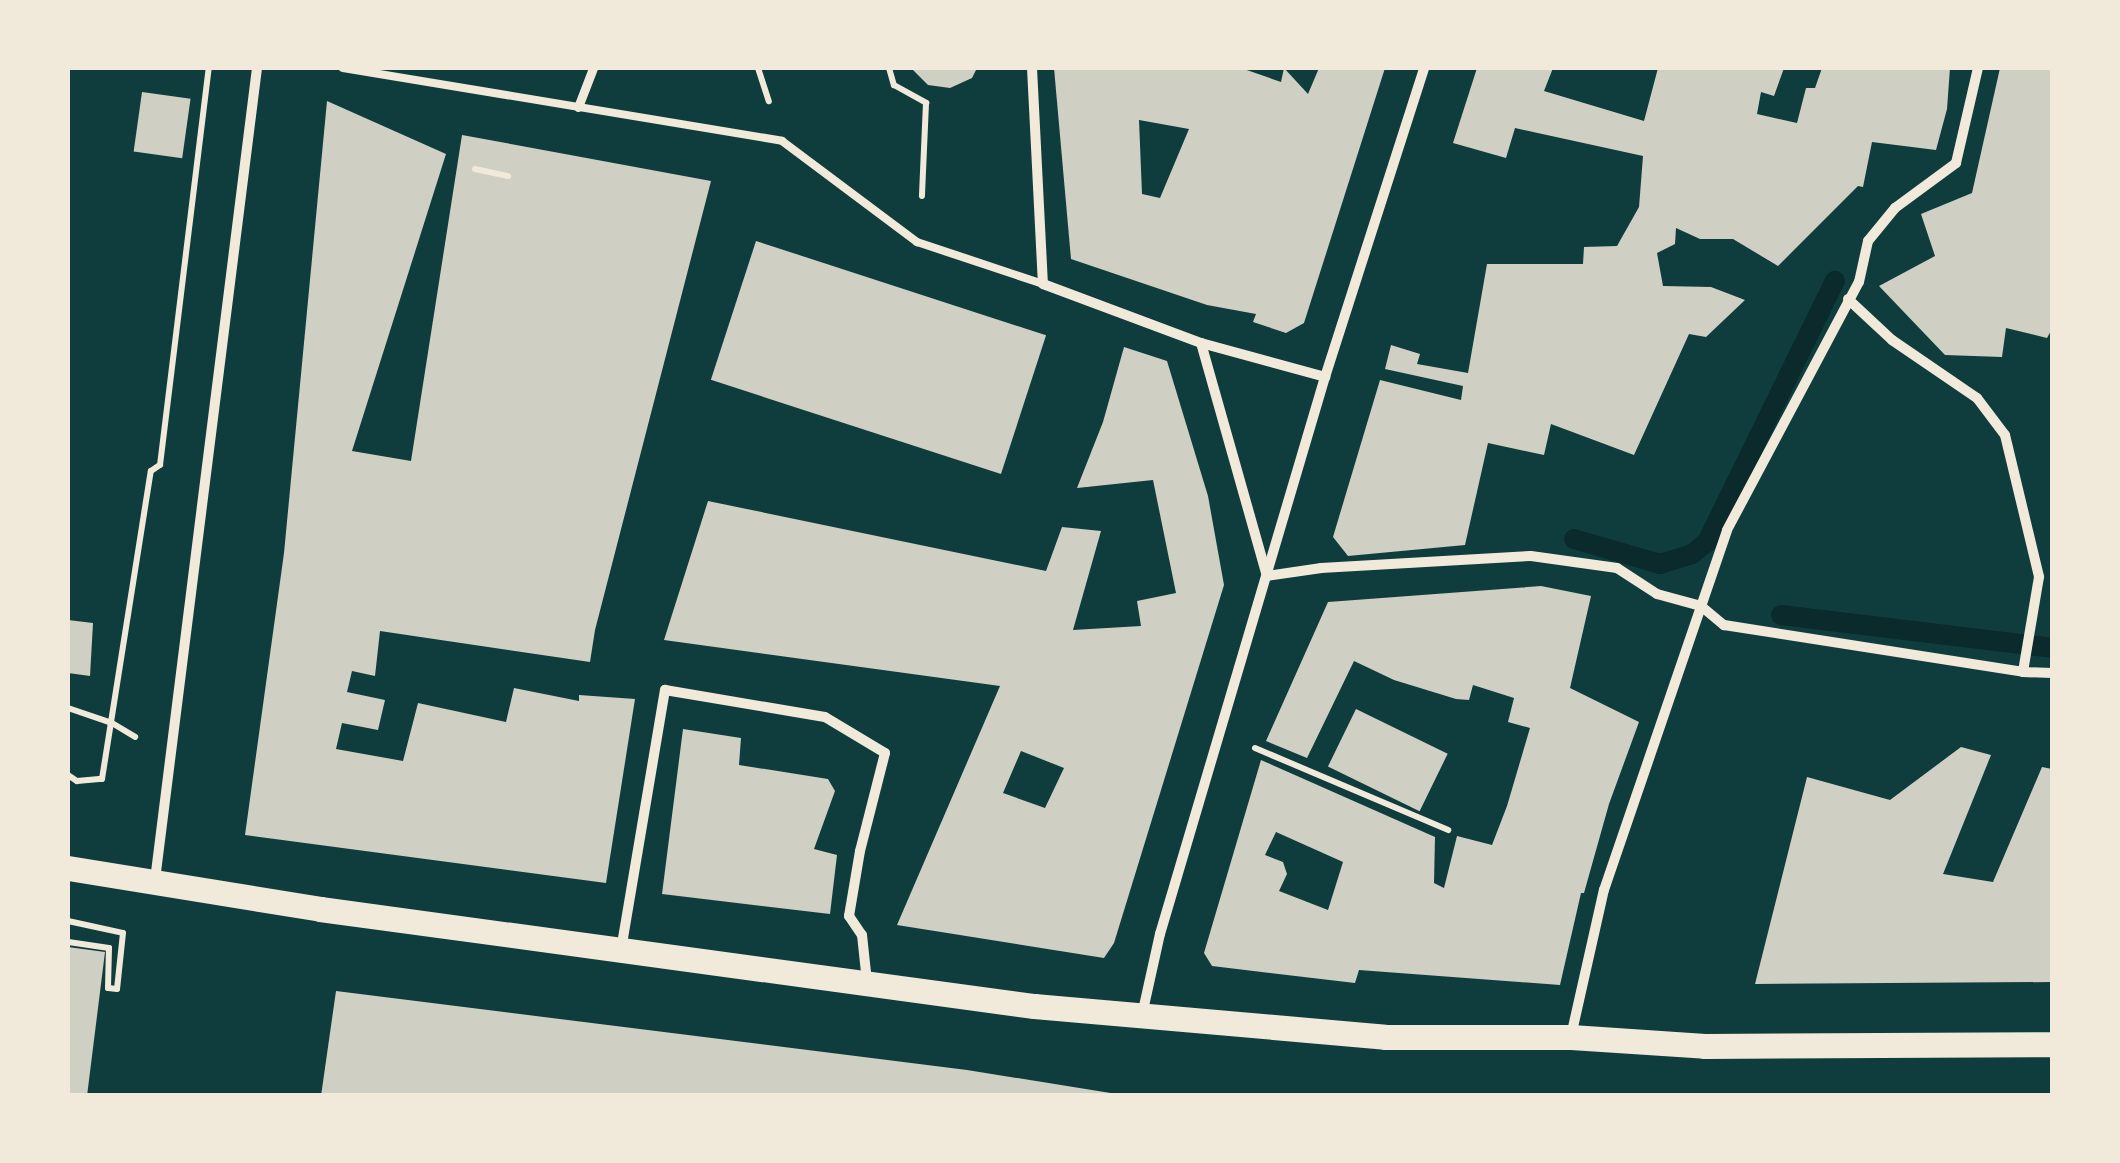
<!DOCTYPE html>
<html>
<head>
<meta charset="utf-8">
<style>
	body { margin:0 }
	#map { position:relative; width:2120px; height:1163px; overflow:hidden; background:#0f3d3e; font-family:"DejaVu Sans",sans-serif }
	div>[style] { position:absolute }
	.stream>* { height:20px; margin:-10px; padding:0 10px; transform-origin:10px; border-radius:10px; background:#0a2a2b }
	.building>* { inset:0; background:#cfcfc3; transform-origin:0 0 }
	.path>* { height:6px; margin:-3px; padding:0 3px; transform-origin:3px; border-radius:3px; background:#f1e9da }
	.service>* { height:8px; margin:-4px; padding:0 4px; transform-origin:4px; border-radius:4px; background:#f1e9da }
	.pedestrian>* { height:9px; margin:-4.5px; padding:0 4.5px; transform-origin:4.5px; border-radius:4.5px; background:#f1e9da }
	.minor>* { height:10px; margin:-5px; padding:0 5px; transform-origin:5px; border-radius:5px; background:#f1e9da }
	.primary>* { height:25px; margin:-12.5px; padding:0 12.5px; transform-origin:12.5px; border-radius:12.5px; background:#f1e9da }
	span { translate:-50% -50%; white-space:nowrap; text-align:center; line-height:1.15; -webkit-text-stroke:10px #f1e9da; paint-order:stroke }
	.frame { position:absolute; inset:0; border:70px solid #f1e9da; pointer-events:none }
</style>
</head>
<body>
<div id="map">
	<div class="stream">
		<div style="left:1574px;top:539px;width:90px;rotate:16.2deg"></div>
		<div style="left:1660px;top:564px;width:34px;rotate:-17deg"></div>
		<div style="left:1692px;top:554px;width:19px;rotate:-39deg"></div>
		<div style="left:1707px;top:542px;width:291px;rotate:-63.9deg"></div>
		<div style="left:1781px;top:615px;width:273px;rotate:6.9deg"></div>
	</div>
	<div class="building">
		<div style="clip-path:polygon(911px 68px,977px 68px,972px 78px,950px 88px,928px 85px)"></div>
		<div style="clip-path:polygon(evenodd,1054px 68px,1241px 68px,1281px 82px,1284px 68px,1308px 94px,1319px 68px,1385px 68px,1304px 323px,1286px 333px,1253px 322px,1256px 314px,1207px 305px,1071px 259px,1054px 68px,1139px 120px,1189px 129px,1160px 198px,1142px 194px,1139px 120px)"></div>
		<div style="clip-path:polygon(1477px 68px,1553px 68px,1544px 91px,1644px 121px,1658px 68px,1784px 68px,1774px 96px,1761px 92px,1757px 114px,1797px 123px,1806px 88px,1815px 88px,1822px 68px,1950px 68px,1947px 109px,1936px 150px,1872px 142px,1863px 187px,1858px 186px,1778px 266px,1733px 239px,1700px 239px,1676px 228px,1675px 244px,1657px 253px,1663px 286px,1711px 287px,1745px 300px,1706px 337px,1689px 334px,1634px 455px,1551px 424px,1544px 455px,1488px 443px,1465px 545px,1348px 556px,1333px 537px,1380px 380px,1461px 400px,1463px 386px,1385px 369px,1391px 345px,1420px 354px,1417px 364px,1468px 373px,1487px 264px,1583px 264px,1584px 247px,1617px 246px,1639px 207px,1643px 156px,1515px 128px,1506px 158px,1453px 143px)"></div>
		<div style="clip-path:polygon(2000px 68px,2052px 68px,2052px 329px,2047px 338px,2006px 328px,2002px 357px,1945px 355px,1879px 286px,1935px 256px,1921px 214px,1972px 193px)"></div>
		<div style="left:142px;top:92px;width:49px;height:60px;rotate:8deg"></div>
		<div style="clip-path:polygon(327px 101px,446px 154px,352px 451px,411px 461px,462px 135px,711px 181px,595px 630px,590px 662px,380px 631px,375px 676px,352px 671px,347px 692px,385px 700px,378px 730px,342px 723px,336px 749px,403px 761px,418px 703px,506px 722px,514px 688px,579px 701px,579px 695px,635px 699px,606px 883px,245px 835px,284px 553px)"></div>
		<div style="left:756px;top:241px;width:305px;height:146px;rotate:18deg"></div>
		<div style="clip-path:polygon(evenodd,1124px 347px,1167px 361px,1208px 496px,1224px 585px,1114px 943px,1104px 958px,897px 925px,1000px 686px,664px 640px,708px 501px,1046px 571px,1062px 527px,1101px 531px,1073px 630px,1141px 626px,1137px 601px,1176px 593px,1153px 480px,1077px 488px,1103px 422px,1124px 347px,1021px 751px,1064px 768px,1045px 808px,1003px 793px,1021px 751px)"></div>
		<div style="clip-path:polygon(evenodd,1541px 586px,1591px 596px,1570px 688px,1639px 722px,1609px 804px,1584px 893px,1581px 893px,1560px 985px,1359px 970px,1355px 983px,1212px 966px,1204px 953px,1261px 760px,1435px 837px,1434px 883px,1444px 888px,1457px 836px,1492px 845px,1507px 806px,1530px 728px,1508px 722px,1514px 698px,1473px 685px,1469px 700px,1456px 699px,1394px 680px,1354px 661px,1307px 758px,1266px 741px,1328px 602px,1541px 586px,1276px 832px,1343px 862px,1328px 910px,1279px 891px,1287px 874px,1283px 862px,1265px 855px,1276px 832px)"></div>
		<div style="clip-path:polygon(68px 620px,93px 623px,90px 676px,68px 673px)"></div>
		<div style="left:1356px;top:709px;width:102px;height:64px;rotate:26deg"></div>
		<div style="clip-path:polygon(683px 729px,741px 738px,739px 765px,828px 779px,835px 791px,814px 849px,837px 855px,830px 914px,662px 894px)"></div>
		<div style="clip-path:polygon(1961px 747px,1991px 755px,1943px 874px,1993px 882px,2042px 767px,2052px 769px,2052px 982px,1755px 984px,1807px 777px,1890px 800px)"></div>
		<div style="clip-path:polygon(68px 947px,105px 952px,87px 1096px,68px 1096px)"></div>
		<div style="clip-path:polygon(336px 991px,967px 1070px,1129px 1096px,321px 1096px)"></div>
	</div>
	<div class="path">
		<div style="left:758px;top:68px;width:35px;rotate:72deg"></div>
		<div style="left:889px;top:68px;width:18px;rotate:74deg"></div>
		<div style="left:894px;top:85px;width:37px;rotate:29deg"></div>
		<div style="left:926px;top:103px;width:93px;rotate:92.5deg"></div>
		<div style="left:475px;top:169px;width:34px;rotate:12deg"></div>
		<div style="left:68px;top:708px;width:46px;rotate:18.8deg"></div>
		<div style="left:112px;top:723px;width:27px;rotate:31deg"></div>
		<div style="left:1255px;top:748px;width:210px;rotate:23deg"></div>
		<div style="left:68px;top:775px;width:11px;rotate:34deg"></div>
		<div style="left:77px;top:781px;width:25px;rotate:-5deg"></div>
		<div style="left:102px;top:779px;width:312px;rotate:-81deg"></div>
		<div style="left:151px;top:471px;width:11px;rotate:-34deg"></div>
		<div style="left:160px;top:465px;width:400px;rotate:-83deg"></div>
		<div style="left:68px;top:921px;width:56px;rotate:12.3deg"></div>
		<div style="left:123px;top:933px;width:56px;rotate:96.1deg"></div>
		<div style="left:117px;top:989px;width:9px;rotate:-174deg"></div>
		<div style="left:108px;top:988px;width:40px;rotate:-88.6deg"></div>
		<div style="left:109px;top:948px;width:41px;rotate:-171.7deg"></div>
	</div>
	<div class="service">
		<div style="left:343px;top:68px;width:445px;rotate:9.4deg"></div>
		<div style="left:782px;top:141px;width:169px;rotate:36.8deg"></div>
		<div style="left:917px;top:242px;width:133px;rotate:18.4deg"></div>
	</div>
	<div class="pedestrian">
		<div style="left:578px;top:107px;width:42px;rotate:-69deg"></div>
	</div>
	<div class="minor">
		<div style="left:1032px;top:68px;width:216px;rotate:87.1deg"></div>
		<div style="left:1043px;top:284px;width:169px;rotate:20.5deg"></div>
		<div style="left:1201px;top:343px;width:129px;rotate:15.3deg"></div>
		<div style="left:1848px;top:299px;width:60px;rotate:43deg"></div>
		<div style="left:1892px;top:340px;width:103px;rotate:34.3deg"></div>
		<div style="left:1977px;top:398px;width:46px;rotate:52.9deg"></div>
		<div style="left:2005px;top:435px;width:146px;rotate:76.5deg"></div>
		<div style="left:2039px;top:577px;width:96px;rotate:99.6deg"></div>
		<div style="left:1201px;top:343px;width:242px;rotate:74.2deg"></div>
		<div style="left:1267px;top:576px;width:55px;rotate:-8.4deg"></div>
		<div style="left:1321px;top:568px;width:210px;rotate:-3.3deg"></div>
		<div style="left:1531px;top:556px;width:87px;rotate:7.9deg"></div>
		<div style="left:1617px;top:568px;width:48px;rotate:33deg"></div>
		<div style="left:1657px;top:594px;width:46px;rotate:15.3deg"></div>
		<div style="left:1701px;top:606px;width:30px;rotate:40deg"></div>
		<div style="left:1724px;top:625px;width:303px;rotate:8.9deg"></div>
		<div style="left:2023px;top:672px;width:29px;rotate:2deg"></div>
		<div style="left:155px;top:880px;width:818px;rotate:-82.84deg"></div>
		<div style="left:621px;top:950px;width:264px;rotate:-80.4deg"></div>
		<div style="left:665px;top:690px;width:162px;rotate:9.6deg"></div>
		<div style="left:825px;top:717px;width:70px;rotate:31deg"></div>
		<div style="left:885px;top:753px;width:101px;rotate:104.3deg"></div>
		<div style="left:860px;top:851px;width:66px;rotate:99.6deg"></div>
		<div style="left:849px;top:916px;width:23px;rotate:56deg"></div>
		<div style="left:862px;top:935px;width:47px;rotate:83.9deg"></div>
		<div style="left:1142px;top:1015px;width:83px;rotate:-77.5deg"></div>
		<div style="left:1160px;top:934px;width:581px;rotate:-73.5deg"></div>
		<div style="left:1325px;top:377px;width:324px;rotate:-72.2deg"></div>
		<div style="left:1571px;top:1036px;width:150px;rotate:-77.3deg"></div>
		<div style="left:1604px;top:890px;width:380px;rotate:-71.1deg"></div>
		<div style="left:1727px;top:530px;width:281px;rotate:-62deg"></div>
		<div style="left:1859px;top:282px;width:42px;rotate:-77.6deg"></div>
		<div style="left:1868px;top:241px;width:43px;rotate:-50.7deg"></div>
		<div style="left:1895px;top:208px;width:76px;rotate:-36.4deg"></div>
		<div style="left:1956px;top:163px;width:98px;rotate:-77deg"></div>
	</div>
	<div class="primary">
		<div style="left:68px;top:868px;width:255px;rotate:9.2deg"></div>
		<div style="left:320px;top:909px;width:721px;rotate:7.74deg"></div>
		<div style="left:1034px;top:1006px;width:352px;rotate:5deg"></div>
		<div style="left:1385px;top:1037px;width:186px"></div>
		<div style="left:1571px;top:1037px;width:134px;rotate:3.8deg"></div>
		<div style="left:1705px;top:1046px;width:347px;rotate:-0.3deg"></div>
	</div>
	<div class="frame"></div>
</div>
</body>
</html>
